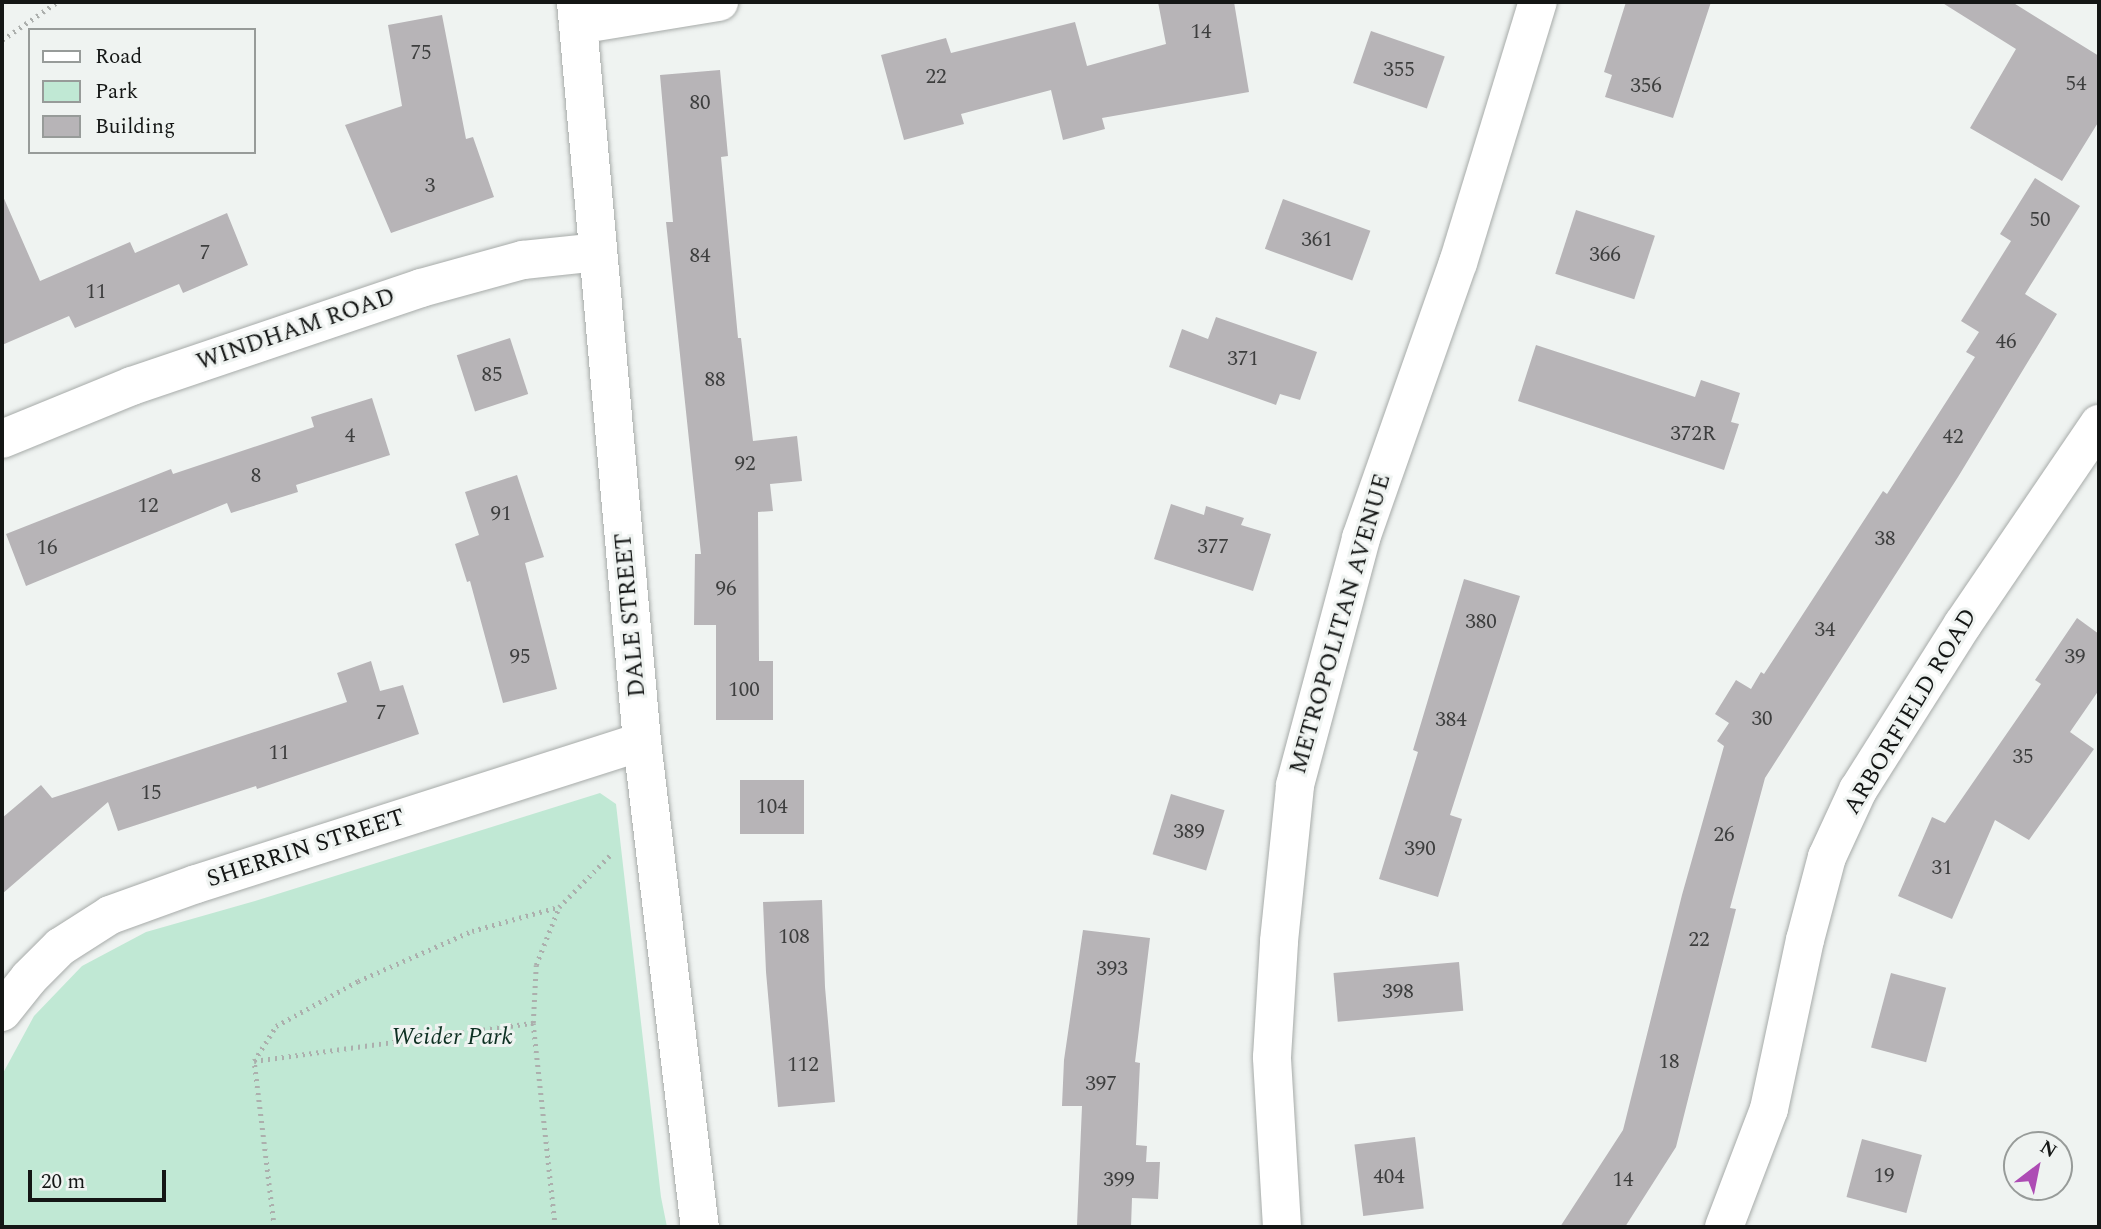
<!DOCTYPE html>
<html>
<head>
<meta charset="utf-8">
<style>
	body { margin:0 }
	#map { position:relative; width:2101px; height:1229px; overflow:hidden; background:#eff3f1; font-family:Spectral,serif }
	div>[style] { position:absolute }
	.green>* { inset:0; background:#c0e8d4 }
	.building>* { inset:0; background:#b7b4b7; transform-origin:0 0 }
	.path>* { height:4.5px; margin-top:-2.25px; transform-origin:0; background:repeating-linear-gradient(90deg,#acafad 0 2px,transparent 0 7px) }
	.roads { filter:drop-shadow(0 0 2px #a7aba9) drop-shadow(0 0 2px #a7aba9) }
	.minor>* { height:38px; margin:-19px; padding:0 19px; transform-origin:19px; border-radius:19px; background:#fff }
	span { translate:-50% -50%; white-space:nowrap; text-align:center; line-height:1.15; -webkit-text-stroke:6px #eff3f1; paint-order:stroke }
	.number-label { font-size:21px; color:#3d3e3e }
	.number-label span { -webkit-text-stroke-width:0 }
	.street-label { font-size:24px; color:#141615 }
	.park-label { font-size:24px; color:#0e3123; font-style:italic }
	.frame { position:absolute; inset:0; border:4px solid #141615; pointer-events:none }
	.legend { position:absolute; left:28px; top:28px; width:228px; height:126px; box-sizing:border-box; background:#eff3f1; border:2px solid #979b99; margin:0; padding:9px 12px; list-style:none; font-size:21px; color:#141615 }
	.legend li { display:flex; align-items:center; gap:14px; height:35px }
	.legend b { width:35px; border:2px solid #979b99 }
	.north { position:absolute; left:2003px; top:1131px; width:70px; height:70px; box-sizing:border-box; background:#eff3f1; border:2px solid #979b99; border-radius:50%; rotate:32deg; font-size:19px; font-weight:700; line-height:28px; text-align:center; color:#141615 }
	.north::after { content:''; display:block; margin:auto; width:24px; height:32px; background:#ad4cb4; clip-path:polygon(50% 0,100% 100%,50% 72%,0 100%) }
	.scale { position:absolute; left:28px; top:1170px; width:138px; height:32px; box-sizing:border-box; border:4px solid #141615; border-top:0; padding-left:9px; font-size:21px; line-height:24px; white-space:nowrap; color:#141615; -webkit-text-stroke:5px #eff3f1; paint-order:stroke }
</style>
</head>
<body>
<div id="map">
	<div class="green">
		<div style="clip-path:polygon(600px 793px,616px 804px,661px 1197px,667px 1227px,2px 1227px,2px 1075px,34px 1016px,82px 966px,146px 932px,255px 901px)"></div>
	</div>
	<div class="building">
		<div style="clip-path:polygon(1158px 2px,1234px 2px,1249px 92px,1102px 118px,1105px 129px,1063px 140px,1051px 90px,961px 114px,964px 124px,904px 140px,881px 55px,946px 38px,951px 53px,1075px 22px,1087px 66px,1166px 44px)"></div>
		<div style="clip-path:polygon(1626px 2px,1711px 2px,1673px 118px,1605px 97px,1612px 75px,1604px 72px)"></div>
		<div style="clip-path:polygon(1941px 2px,2012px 2px,2099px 56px,2099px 121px,2062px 181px,1970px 128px,2016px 49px)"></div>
		<div style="clip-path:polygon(442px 15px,466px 139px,473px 137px,494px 197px,391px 233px,345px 125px,402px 106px,388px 25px)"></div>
		<div style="left:1371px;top:31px;width:78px;height:55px;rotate:19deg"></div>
		<div style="clip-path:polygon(720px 70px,728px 156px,721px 157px,738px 338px,741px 338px,753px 441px,797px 436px,802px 481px,770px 484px,773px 511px,758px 512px,759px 661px,773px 661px,773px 720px,716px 720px,716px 625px,694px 625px,695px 554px,701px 554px,666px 222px,673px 222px,660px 75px)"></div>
		<div style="clip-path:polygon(2035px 178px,2080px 206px,2025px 294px,2057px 314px,1958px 477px,1765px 778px,1730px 908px,1736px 909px,1676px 1147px,1625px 1227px,1560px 1227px,1623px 1130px,1682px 895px,1724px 746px,1717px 741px,1729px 723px,1715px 714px,1736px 680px,1751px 689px,1761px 672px,1764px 674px,1883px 491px,1887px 494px,1975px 357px,1966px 352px,1979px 332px,1961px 321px,2011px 241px,2000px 234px)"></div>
		<div style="clip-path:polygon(2px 194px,40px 281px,130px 242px,135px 253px,227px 213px,248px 265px,183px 293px,179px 284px,75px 328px,69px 316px,2px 345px)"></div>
		<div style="left:1283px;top:199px;width:93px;height:53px;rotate:20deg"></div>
		<div style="left:1576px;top:210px;width:83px;height:67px;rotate:18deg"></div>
		<div style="clip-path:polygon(1216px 317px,1317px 352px,1300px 400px,1280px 394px,1276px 405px,1169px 367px,1182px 329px,1208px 339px)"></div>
		<div style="left:510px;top:338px;width:59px;height:56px;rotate:72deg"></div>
		<div style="clip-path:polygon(1536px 345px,1695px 397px,1701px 380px,1740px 393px,1731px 422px,1739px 424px,1724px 470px,1518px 401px)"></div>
		<div style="clip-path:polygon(372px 398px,390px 455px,296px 485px,298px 492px,231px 513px,227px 503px,26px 586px,6px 534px,171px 469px,173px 474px,314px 427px,311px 417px)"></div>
		<div style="clip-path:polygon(517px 475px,544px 557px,525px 563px,557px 689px,503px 703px,470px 581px,467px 582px,455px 544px,479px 535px,465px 492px)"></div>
		<div style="clip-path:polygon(1171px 504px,1204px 515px,1206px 506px,1244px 518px,1241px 525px,1271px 534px,1253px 591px,1154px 559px)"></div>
		<div style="clip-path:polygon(1464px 579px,1520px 596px,1450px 815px,1462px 819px,1438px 897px,1379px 879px,1418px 752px,1413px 750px)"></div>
		<div style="clip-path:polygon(2077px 618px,2099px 634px,2099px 690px,2070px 732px,2094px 749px,2029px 840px,1995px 820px,1952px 919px,1898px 896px,1932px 817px,1945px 823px,2041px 684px,2035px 680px)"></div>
		<div style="clip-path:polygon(371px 661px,380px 691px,403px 685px,419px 734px,257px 789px,256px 786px,118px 831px,108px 802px,2px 894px,2px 818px,41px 785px,52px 798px,347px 702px,337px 673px)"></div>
		<div style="left:740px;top:780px;width:64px;height:54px"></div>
		<div style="left:1171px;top:794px;width:56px;height:63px;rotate:17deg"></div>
		<div style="clip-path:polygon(822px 900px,825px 987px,835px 1102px,778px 1107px,766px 972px,763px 902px)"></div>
		<div style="clip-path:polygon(1083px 930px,1150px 938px,1135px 1062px,1140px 1063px,1136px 1145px,1147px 1146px,1146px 1162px,1160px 1162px,1158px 1199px,1132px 1198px,1131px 1227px,1077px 1225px,1082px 1106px,1062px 1106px,1064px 1060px)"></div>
		<div style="left:1459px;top:962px;width:49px;height:126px;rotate:85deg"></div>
		<div style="left:1891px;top:973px;width:57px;height:77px;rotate:15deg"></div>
		<div style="left:1415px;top:1137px;width:72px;height:61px;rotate:83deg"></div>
		<div style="left:1862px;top:1139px;width:62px;height:60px;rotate:15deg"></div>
	</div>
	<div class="path">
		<div style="left:2px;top:40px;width:67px;rotate:-34.6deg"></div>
		<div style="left:254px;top:1061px;width:41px;rotate:-57.8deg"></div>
		<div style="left:276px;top:1026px;width:94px;rotate:-28.8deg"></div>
		<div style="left:358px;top:981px;width:124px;rotate:-23.7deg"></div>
		<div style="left:472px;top:931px;width:89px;rotate:-15.6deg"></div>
		<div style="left:274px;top:1227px;width:167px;rotate:-96.9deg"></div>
		<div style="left:254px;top:1061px;width:282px;rotate:-7.8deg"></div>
		<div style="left:555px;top:1227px;width:205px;rotate:-96.2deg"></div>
		<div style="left:533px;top:1023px;width:58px;rotate:-87deg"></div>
		<div style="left:536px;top:965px;width:62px;rotate:-68.4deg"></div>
		<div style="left:559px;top:907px;width:74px;rotate:-45.5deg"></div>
	</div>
	<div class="roads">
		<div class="minor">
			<div style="left:576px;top:2px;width:743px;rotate:84.9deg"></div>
			<div style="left:642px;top:742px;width:488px;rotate:83.2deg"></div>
			<div style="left:578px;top:25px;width:143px;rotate:-9.3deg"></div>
			<div style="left:2px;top:439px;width:140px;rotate:-22.2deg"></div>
			<div style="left:132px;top:386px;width:305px;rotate:-18.7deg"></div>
			<div style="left:421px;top:288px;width:106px;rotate:-15.4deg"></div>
			<div style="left:523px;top:260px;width:75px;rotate:-6.1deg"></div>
			<div style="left:2px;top:1012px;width:43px;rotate:-51.5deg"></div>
			<div style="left:29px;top:978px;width:44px;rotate:-45deg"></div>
			<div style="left:60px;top:947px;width:59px;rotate:-32.6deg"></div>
			<div style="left:110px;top:915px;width:91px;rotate:-19.8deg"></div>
			<div style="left:196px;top:884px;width:468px;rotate:-17.7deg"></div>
			<div style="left:1282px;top:1227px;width:170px;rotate:-93.4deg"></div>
			<div style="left:1272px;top:1057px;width:116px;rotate:-86.5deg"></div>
			<div style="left:1279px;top:941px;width:157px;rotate:-84.1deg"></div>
			<div style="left:1295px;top:785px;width:256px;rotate:-75deg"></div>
			<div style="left:1361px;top:538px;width:292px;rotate:-70.6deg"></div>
			<div style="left:1458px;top:263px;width:273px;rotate:-73deg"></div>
			<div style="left:1724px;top:1227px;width:126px;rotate:-69.1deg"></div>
			<div style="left:1769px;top:1109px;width:173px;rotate:-78deg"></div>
			<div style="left:1805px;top:940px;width:86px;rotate:-75.2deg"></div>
			<div style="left:1827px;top:857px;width:74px;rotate:-65.2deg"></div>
			<div style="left:1858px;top:790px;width:196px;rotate:-57.7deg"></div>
			<div style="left:1963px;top:624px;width:242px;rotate:-55.8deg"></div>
		</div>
	</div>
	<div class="number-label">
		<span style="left:1201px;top:32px">14</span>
		<span style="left:421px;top:53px">75</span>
		<span style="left:1399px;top:70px">355</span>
		<span style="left:936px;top:77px">22</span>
		<span style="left:2076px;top:84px">54</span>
		<span style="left:1646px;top:86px">356</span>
		<span style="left:700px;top:103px">80</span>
		<span style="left:430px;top:186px">3</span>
		<span style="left:2040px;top:220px">50</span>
		<span style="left:1317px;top:240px">361</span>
		<span style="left:205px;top:253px">7</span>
		<span style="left:1605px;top:255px">366</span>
		<span style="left:700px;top:256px">84</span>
		<span style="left:96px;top:292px">11</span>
		<span style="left:2006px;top:342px">46</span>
		<span style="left:1243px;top:359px">371</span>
		<span style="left:492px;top:375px">85</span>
		<span style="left:715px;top:380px">88</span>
		<span style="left:1693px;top:434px">372R</span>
		<span style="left:350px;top:436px">4</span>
		<span style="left:1953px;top:437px">42</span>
		<span style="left:745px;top:464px">92</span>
		<span style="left:256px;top:476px">8</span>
		<span style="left:148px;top:506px">12</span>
		<span style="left:501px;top:514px">91</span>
		<span style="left:1885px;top:539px">38</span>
		<span style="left:1213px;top:547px">377</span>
		<span style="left:47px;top:548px">16</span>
		<span style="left:726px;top:589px">96</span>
		<span style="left:1481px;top:622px">380</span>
		<span style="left:1825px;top:630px">34</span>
		<span style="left:520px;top:657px">95</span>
		<span style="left:2075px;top:657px">39</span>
		<span style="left:744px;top:690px">100</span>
		<span style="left:381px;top:713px">7</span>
		<span style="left:1762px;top:719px">30</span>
		<span style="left:1451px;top:720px">384</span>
		<span style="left:279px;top:753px">11</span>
		<span style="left:2023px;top:757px">35</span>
		<span style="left:151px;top:793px">15</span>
		<span style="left:772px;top:807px">104</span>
		<span style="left:1189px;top:832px">389</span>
		<span style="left:1724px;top:835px">26</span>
		<span style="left:1420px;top:849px">390</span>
		<span style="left:1942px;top:868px">31</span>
		<span style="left:794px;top:937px">108</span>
		<span style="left:1699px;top:940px">22</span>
		<span style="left:1112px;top:969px">393</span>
		<span style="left:1398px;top:992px">398</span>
		<span style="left:1669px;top:1062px">18</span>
		<span style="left:803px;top:1065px">112</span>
		<span style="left:1101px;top:1084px">397</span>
		<span style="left:1884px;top:1176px">19</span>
		<span style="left:1389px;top:1177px">404</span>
		<span style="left:1119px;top:1180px">399</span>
		<span style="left:1623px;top:1180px">14</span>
	</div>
	<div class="street-label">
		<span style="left:296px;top:330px;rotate:-19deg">WINDHAM ROAD</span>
		<span style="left:631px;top:615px;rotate:-95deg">DALE STREET</span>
		<span style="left:1341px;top:624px;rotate:-74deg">METROPOLITAN AVENUE</span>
		<span style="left:1911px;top:712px;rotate:-59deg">ARBORFIELD ROAD</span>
		<span style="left:306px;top:849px;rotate:-18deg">SHERRIN STREET</span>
	</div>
	<div class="park-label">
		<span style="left:452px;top:1038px">Weider Park</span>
	</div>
	<div class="frame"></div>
	<ul class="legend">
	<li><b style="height:9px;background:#fff"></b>Road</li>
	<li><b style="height:19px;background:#c0e8d4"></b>Park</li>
	<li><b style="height:19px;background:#b7b4b7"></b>Building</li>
	</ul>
	<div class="north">N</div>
	<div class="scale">20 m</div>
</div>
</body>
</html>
